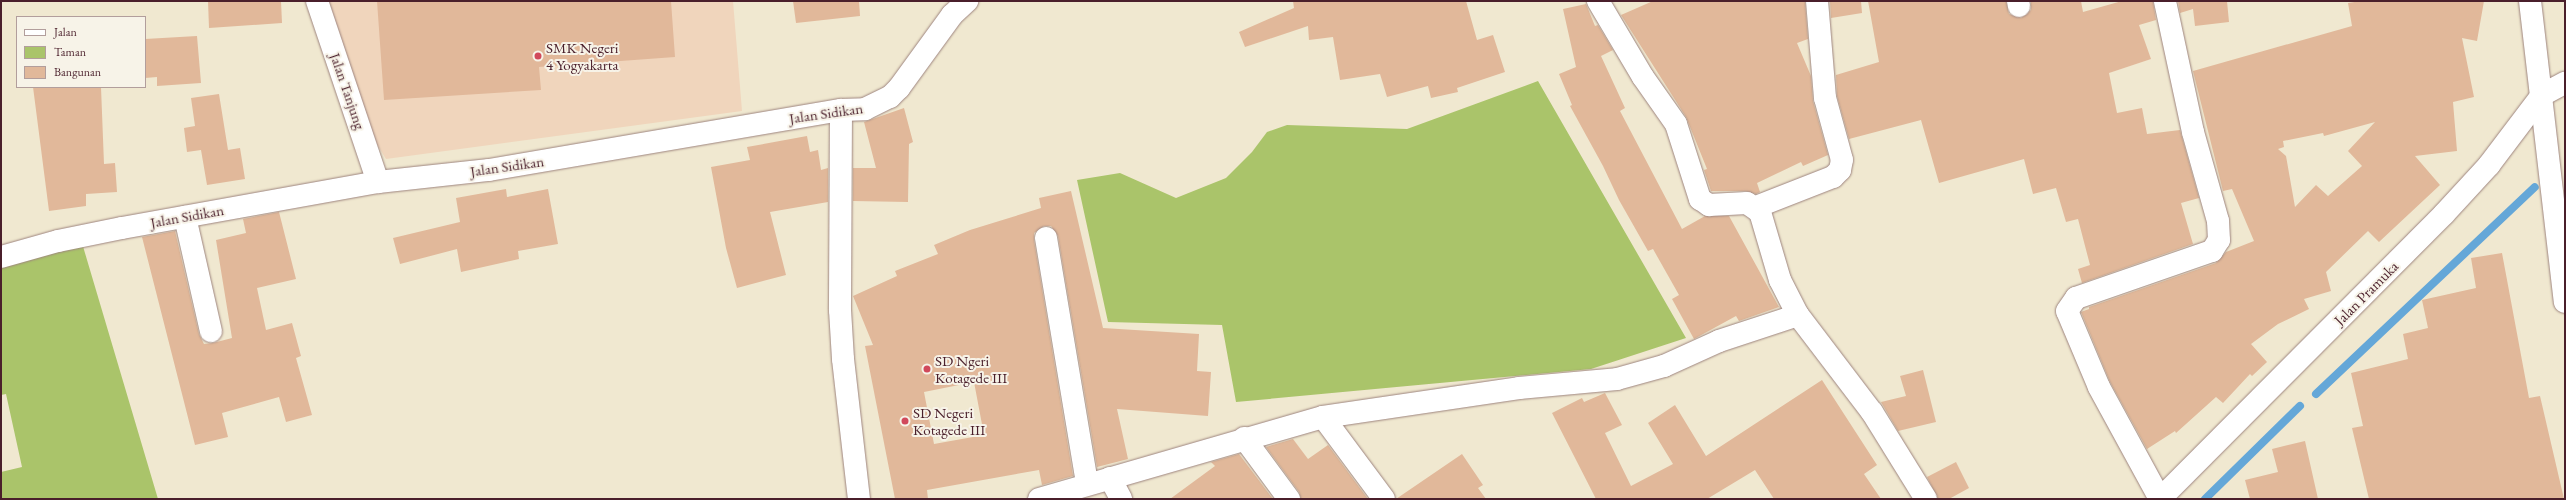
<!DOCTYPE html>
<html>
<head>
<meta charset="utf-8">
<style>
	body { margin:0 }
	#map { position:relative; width:2566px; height:500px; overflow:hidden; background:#f0e8d0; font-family:"EB Garamond",serif }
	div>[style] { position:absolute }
	.built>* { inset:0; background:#f0d5bc }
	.green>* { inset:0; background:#aac46a }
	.stream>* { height:8px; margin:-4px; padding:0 4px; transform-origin:4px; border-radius:4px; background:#64a7d8 }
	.building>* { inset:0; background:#e1b89a }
	.roads { filter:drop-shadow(0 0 1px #9d847e) drop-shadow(0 0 1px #9d847e) }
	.minor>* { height:22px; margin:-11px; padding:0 11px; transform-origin:11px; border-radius:11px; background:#fff }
	.secondary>* { height:22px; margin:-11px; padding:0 11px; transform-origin:11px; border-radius:11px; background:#fff }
	.primary>* { height:22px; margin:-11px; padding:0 11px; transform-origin:11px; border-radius:11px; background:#fff }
	.dots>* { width:11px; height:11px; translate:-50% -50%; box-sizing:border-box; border:2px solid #f7f3e8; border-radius:50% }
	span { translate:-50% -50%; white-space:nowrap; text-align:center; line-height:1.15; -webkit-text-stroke:4px #f7f3e8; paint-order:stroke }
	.poi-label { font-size:15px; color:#4a1f2b }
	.left { translate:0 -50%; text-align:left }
	.street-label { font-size:15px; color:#4a1f2b }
	.frame { position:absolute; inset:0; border:2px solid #4a1f2b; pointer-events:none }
	.legend { position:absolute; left:16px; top:16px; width:130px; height:72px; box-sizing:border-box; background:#f7f3e8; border:1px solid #b29e9c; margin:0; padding:5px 7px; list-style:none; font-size:12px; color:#4a1f2b }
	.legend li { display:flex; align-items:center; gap:8px; height:20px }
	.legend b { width:20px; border:1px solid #b29e9c }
</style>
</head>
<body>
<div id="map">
	<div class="built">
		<div style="clip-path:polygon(322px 1px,733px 1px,742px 111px,386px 159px,357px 112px)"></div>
	</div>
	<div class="green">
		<div style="clip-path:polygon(1538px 81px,1686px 338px,1591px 369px,1236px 402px,1222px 325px,1108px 322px,1077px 180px,1120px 173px,1176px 198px,1226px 178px,1252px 152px,1267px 132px,1287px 125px,1407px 129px)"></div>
		<div style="clip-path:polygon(82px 243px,158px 499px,1px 499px,1px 472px,22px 467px,6px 394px,1px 395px,1px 266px)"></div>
	</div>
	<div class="stream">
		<div style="left:2316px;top:394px;width:301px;rotate:-43.4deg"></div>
		<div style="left:2205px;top:499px;width:133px;rotate:-44.4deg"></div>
	</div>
	<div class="building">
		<div style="clip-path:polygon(208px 1px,281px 1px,282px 23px,209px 28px)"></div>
		<div style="clip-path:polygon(377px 1px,671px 1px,675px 57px,539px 67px,541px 90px,384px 100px)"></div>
		<div style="clip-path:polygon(793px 1px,859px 1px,860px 16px,796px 23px)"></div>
		<div style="clip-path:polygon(1293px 1px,1466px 1px,1477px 40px,1493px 35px,1505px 72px,1457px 88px,1458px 92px,1431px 98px,1428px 86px,1387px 97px,1380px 74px,1340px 80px,1333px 37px,1309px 40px,1308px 26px,1245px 47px,1239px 32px,1294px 8px)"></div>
		<div style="clip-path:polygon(1653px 1px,1805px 1px,1808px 39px,1797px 43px,1811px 76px,1813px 101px,1828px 155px,1803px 166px,1801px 162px,1757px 183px,1760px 192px,1756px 194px,1746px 191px,1711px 191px,1704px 170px,1707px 169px,1686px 117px,1621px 15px)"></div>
		<div style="clip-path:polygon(1830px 1px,1861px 1px,1862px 13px,1831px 18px)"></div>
		<div style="clip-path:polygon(1868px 1px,2006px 1px,2009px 14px,2021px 18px,2031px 10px,2031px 1px,2081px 1px,2083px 12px,2122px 1px,2153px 1px,2156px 20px,2139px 25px,2151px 59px,2109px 73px,2117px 113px,2142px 108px,2147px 134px,2180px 130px,2199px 198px,2181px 203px,2193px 244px,2082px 283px,2078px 269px,2090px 265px,2078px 219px,2066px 222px,2056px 188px,2033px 194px,2024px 159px,1939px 183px,1921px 120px,1849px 139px,1837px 96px,1836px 75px,1879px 62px)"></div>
		<div style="clip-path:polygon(2178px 1px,2227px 1px,2229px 22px,2195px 26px,2193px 9px,2180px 13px)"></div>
		<div style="clip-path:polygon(evenodd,2361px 1px,2484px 1px,2477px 41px,2462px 38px,2474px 97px,2453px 102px,2457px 151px,2415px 156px,2440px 185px,2379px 242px,2368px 231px,2326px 272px,2331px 291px,2304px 299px,2309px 309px,2278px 324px,2251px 344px,2267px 362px,2252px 376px,2250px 374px,2223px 403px,2216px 397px,2176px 433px,2175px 431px,2147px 449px,2110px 382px,2081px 312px,2089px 309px,2089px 307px,2216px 263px,2226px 252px,2254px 241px,2232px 189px,2223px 191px,2193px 71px,2352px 26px,2348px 3px,2361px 1px,2375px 122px,2348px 151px,2362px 166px,2328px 196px,2316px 185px,2295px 207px,2286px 156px,2278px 149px,2284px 147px,2283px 141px,2323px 133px,2324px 136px,2375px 122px)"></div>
		<div style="clip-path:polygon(1586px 4px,1595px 26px,1598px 25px,1613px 50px,1601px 56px,1625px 108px,1620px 111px,1682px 229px,1705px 216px,1729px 216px,1779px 307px,1739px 321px,1736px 316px,1694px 339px,1672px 299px,1679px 295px,1653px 249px,1648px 251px,1619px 200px,1603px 166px,1570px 106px,1572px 105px,1559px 74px,1576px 67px,1563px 9px)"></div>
		<div style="clip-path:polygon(197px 36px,201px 83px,157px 86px,157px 77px,145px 78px,145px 39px)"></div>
		<div style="clip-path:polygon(33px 87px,101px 87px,104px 164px,115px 163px,117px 192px,86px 194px,86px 206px,49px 211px)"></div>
		<div style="clip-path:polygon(219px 94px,228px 150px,240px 148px,245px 179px,207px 185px,201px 150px,187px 152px,184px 128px,195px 126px,191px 98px)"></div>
		<div style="clip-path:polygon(904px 108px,913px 142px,909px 144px,908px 202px,853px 201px,853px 168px,876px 168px,864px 122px)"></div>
		<div style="clip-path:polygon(807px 136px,810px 152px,818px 150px,821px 170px,828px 168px,828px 202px,770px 212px,786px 275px,737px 288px,726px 248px,711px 167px,750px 160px,747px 147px)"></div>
		<div style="clip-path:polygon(506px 189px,507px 197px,548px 189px,558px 244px,518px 251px,519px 259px,461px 272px,457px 249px,400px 264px,393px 238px,460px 222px,456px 198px)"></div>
		<div style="clip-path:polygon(evenodd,1071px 191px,1103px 328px,1199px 334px,1197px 371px,1211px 372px,1208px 416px,1117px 409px,1128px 459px,1097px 467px,1058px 236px,1051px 226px,1044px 226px,1034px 233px,1034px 240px,1073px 476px,1042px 485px,1039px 470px,927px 490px,928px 499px,895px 499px,865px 346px,873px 345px,853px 296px,897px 276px,895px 271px,938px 254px,934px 245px,970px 230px,1041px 208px,1039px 198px,1071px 191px,974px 382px,984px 435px,934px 444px,924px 392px,974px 382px)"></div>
		<div style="clip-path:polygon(279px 212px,296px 279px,257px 288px,266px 330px,292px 323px,301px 356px,296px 358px,312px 415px,286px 422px,279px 397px,222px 413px,228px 437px,195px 445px,142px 237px,175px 231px,199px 334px,204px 344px,213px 343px,232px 338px,216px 240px,246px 233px,243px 219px)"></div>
		<div style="clip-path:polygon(2502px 253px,2529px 398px,2540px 396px,2564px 499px,2369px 499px,2352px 428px,2363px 426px,2351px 373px,2408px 359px,2403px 334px,2428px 328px,2422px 300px,2476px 288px,2471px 258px)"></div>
		<div style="clip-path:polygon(1923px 370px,1936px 422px,1898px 431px,1881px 402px,1906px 396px,1900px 376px)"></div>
		<div style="clip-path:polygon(1822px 380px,1877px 465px,1864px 474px,1881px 499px,1774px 499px,1755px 470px,1707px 499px,1596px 499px,1552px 413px,1582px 398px,1584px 402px,1605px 393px,1622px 425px,1605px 433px,1631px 486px,1673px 464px,1648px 423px,1675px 405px,1706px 456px)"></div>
		<div style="clip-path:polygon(1293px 439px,1308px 459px,1328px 445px,1368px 499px,1301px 499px,1299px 492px,1266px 447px)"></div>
		<div style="clip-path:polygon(2305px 441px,2318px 499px,2250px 499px,2245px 480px,2278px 472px,2272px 449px)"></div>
		<div style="clip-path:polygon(1239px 454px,1273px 499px,1170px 499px,1215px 466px,1211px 462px)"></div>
		<div style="clip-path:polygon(1462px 454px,1483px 485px,1478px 488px,1486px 499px,1396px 499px)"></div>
		<div style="clip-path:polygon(1956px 462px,1969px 488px,1949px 499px,1938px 499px,1927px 477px)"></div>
	</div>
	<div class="roads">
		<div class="minor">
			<div style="left:317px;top:1px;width:191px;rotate:71.4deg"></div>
			<div style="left:1598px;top:1px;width:88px;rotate:59.4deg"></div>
			<div style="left:1643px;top:77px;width:57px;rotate:54.9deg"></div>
			<div style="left:1676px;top:124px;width:79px;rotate:72.3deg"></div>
			<div style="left:1700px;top:199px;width:11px;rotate:34deg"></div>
			<div style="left:1709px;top:205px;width:38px;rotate:-3deg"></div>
			<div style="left:1747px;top:203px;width:16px;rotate:35deg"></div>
			<div style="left:1760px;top:212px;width:71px;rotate:73.6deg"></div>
			<div style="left:1780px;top:280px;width:39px;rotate:63deg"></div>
			<div style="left:1798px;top:315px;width:122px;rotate:52.7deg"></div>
			<div style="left:1872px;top:412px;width:102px;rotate:58.2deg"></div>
			<div style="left:2018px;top:1px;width:5px;rotate:79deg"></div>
			<div style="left:841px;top:110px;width:200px;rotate:90.3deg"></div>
			<div style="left:840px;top:310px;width:49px;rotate:86.5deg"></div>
			<div style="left:843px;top:359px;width:141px;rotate:83.5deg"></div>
			<div style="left:1756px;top:207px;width:83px;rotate:-21.3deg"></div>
			<div style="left:1833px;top:177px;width:10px;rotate:-45deg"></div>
			<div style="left:1840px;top:170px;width:10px;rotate:-79deg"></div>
			<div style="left:1842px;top:160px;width:64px;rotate:-105.3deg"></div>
			<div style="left:1825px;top:98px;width:97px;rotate:-94.7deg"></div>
			<div style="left:185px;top:217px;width:117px;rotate:77.2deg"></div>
			<div style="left:1046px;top:238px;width:249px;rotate:80.5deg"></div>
			<div style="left:1px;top:257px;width:59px;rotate:-15.7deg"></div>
			<div style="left:58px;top:241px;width:65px;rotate:-11.5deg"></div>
			<div style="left:122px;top:228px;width:260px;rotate:-10.2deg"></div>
			<div style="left:378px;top:182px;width:112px;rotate:-6.2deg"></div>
			<div style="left:489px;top:170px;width:357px;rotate:-9.7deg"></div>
			<div style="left:841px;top:110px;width:24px;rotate:-2deg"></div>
			<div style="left:865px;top:109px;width:28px;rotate:-26deg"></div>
			<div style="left:890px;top:97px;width:13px;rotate:-45deg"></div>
			<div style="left:899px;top:88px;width:90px;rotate:-54deg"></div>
			<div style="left:952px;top:15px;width:21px;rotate:-43deg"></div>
			<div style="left:1323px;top:417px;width:102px;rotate:53.4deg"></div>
			<div style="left:1244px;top:438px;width:76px;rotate:53.6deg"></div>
			<div style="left:1110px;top:478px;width:24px;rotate:62deg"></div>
			<div style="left:1039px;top:499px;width:296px;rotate:-16.1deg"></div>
			<div style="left:1323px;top:417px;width:198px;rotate:-8.4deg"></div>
			<div style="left:1519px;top:388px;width:98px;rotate:-5.2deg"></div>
			<div style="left:1617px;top:379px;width:49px;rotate:-15.5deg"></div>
			<div style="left:1664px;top:366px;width:60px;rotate:-24.4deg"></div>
			<div style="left:1719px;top:341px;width:83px;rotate:-18.2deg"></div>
			<div style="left:2160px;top:499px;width:128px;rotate:-118.6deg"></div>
			<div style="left:2099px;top:387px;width:82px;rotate:-112.8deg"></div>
			<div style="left:2067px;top:311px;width:16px;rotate:-55deg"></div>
			<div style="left:2076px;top:298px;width:144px;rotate:-19.1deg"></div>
			<div style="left:2212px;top:251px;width:13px;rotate:-58deg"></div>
			<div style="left:2219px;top:240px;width:19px;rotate:-93deg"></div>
			<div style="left:2218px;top:221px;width:92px;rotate:-105.7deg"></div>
			<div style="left:2193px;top:132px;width:134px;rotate:-102.1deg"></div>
		</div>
		<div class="secondary">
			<div style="left:2160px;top:499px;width:402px;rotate:-45.1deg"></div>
			<div style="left:2444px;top:214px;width:67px;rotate:-47.4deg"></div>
			<div style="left:2489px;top:165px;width:88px;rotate:-52.9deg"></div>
			<div style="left:2542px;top:95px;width:26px;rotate:-28deg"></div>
		</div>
		<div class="primary">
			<div style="left:2530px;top:1px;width:303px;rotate:83.4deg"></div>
		</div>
	</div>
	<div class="dots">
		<div style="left:538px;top:56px;background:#d1495b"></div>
		<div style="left:927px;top:369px;background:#d1495b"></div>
		<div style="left:905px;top:421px;background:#d1495b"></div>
	</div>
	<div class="poi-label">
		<span class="left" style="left:546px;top:56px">SMK Negeri<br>4 Yogyakarta</span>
		<span class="left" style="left:935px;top:369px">SD Ngeri<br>Kotagede III</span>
		<span class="left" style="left:913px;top:421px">SD Negeri<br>Kotagede III</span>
	</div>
	<div class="street-label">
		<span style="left:348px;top:91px;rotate:71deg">Jalan Tanjung</span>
		<span style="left:826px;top:113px;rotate:-8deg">Jalan Sidikan</span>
		<span style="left:507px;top:166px;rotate:-8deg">Jalan Sidikan</span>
		<span style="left:187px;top:216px;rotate:-10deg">Jalan Sidikan</span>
		<span style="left:2366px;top:293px;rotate:-45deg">Jalan Pramuka</span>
	</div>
	<div class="frame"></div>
	<ul class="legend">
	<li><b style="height:5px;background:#fff"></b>Jalan</li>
	<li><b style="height:11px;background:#aac46a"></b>Taman</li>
	<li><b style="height:11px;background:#e1b89a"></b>Bangunan</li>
	</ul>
</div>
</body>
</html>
